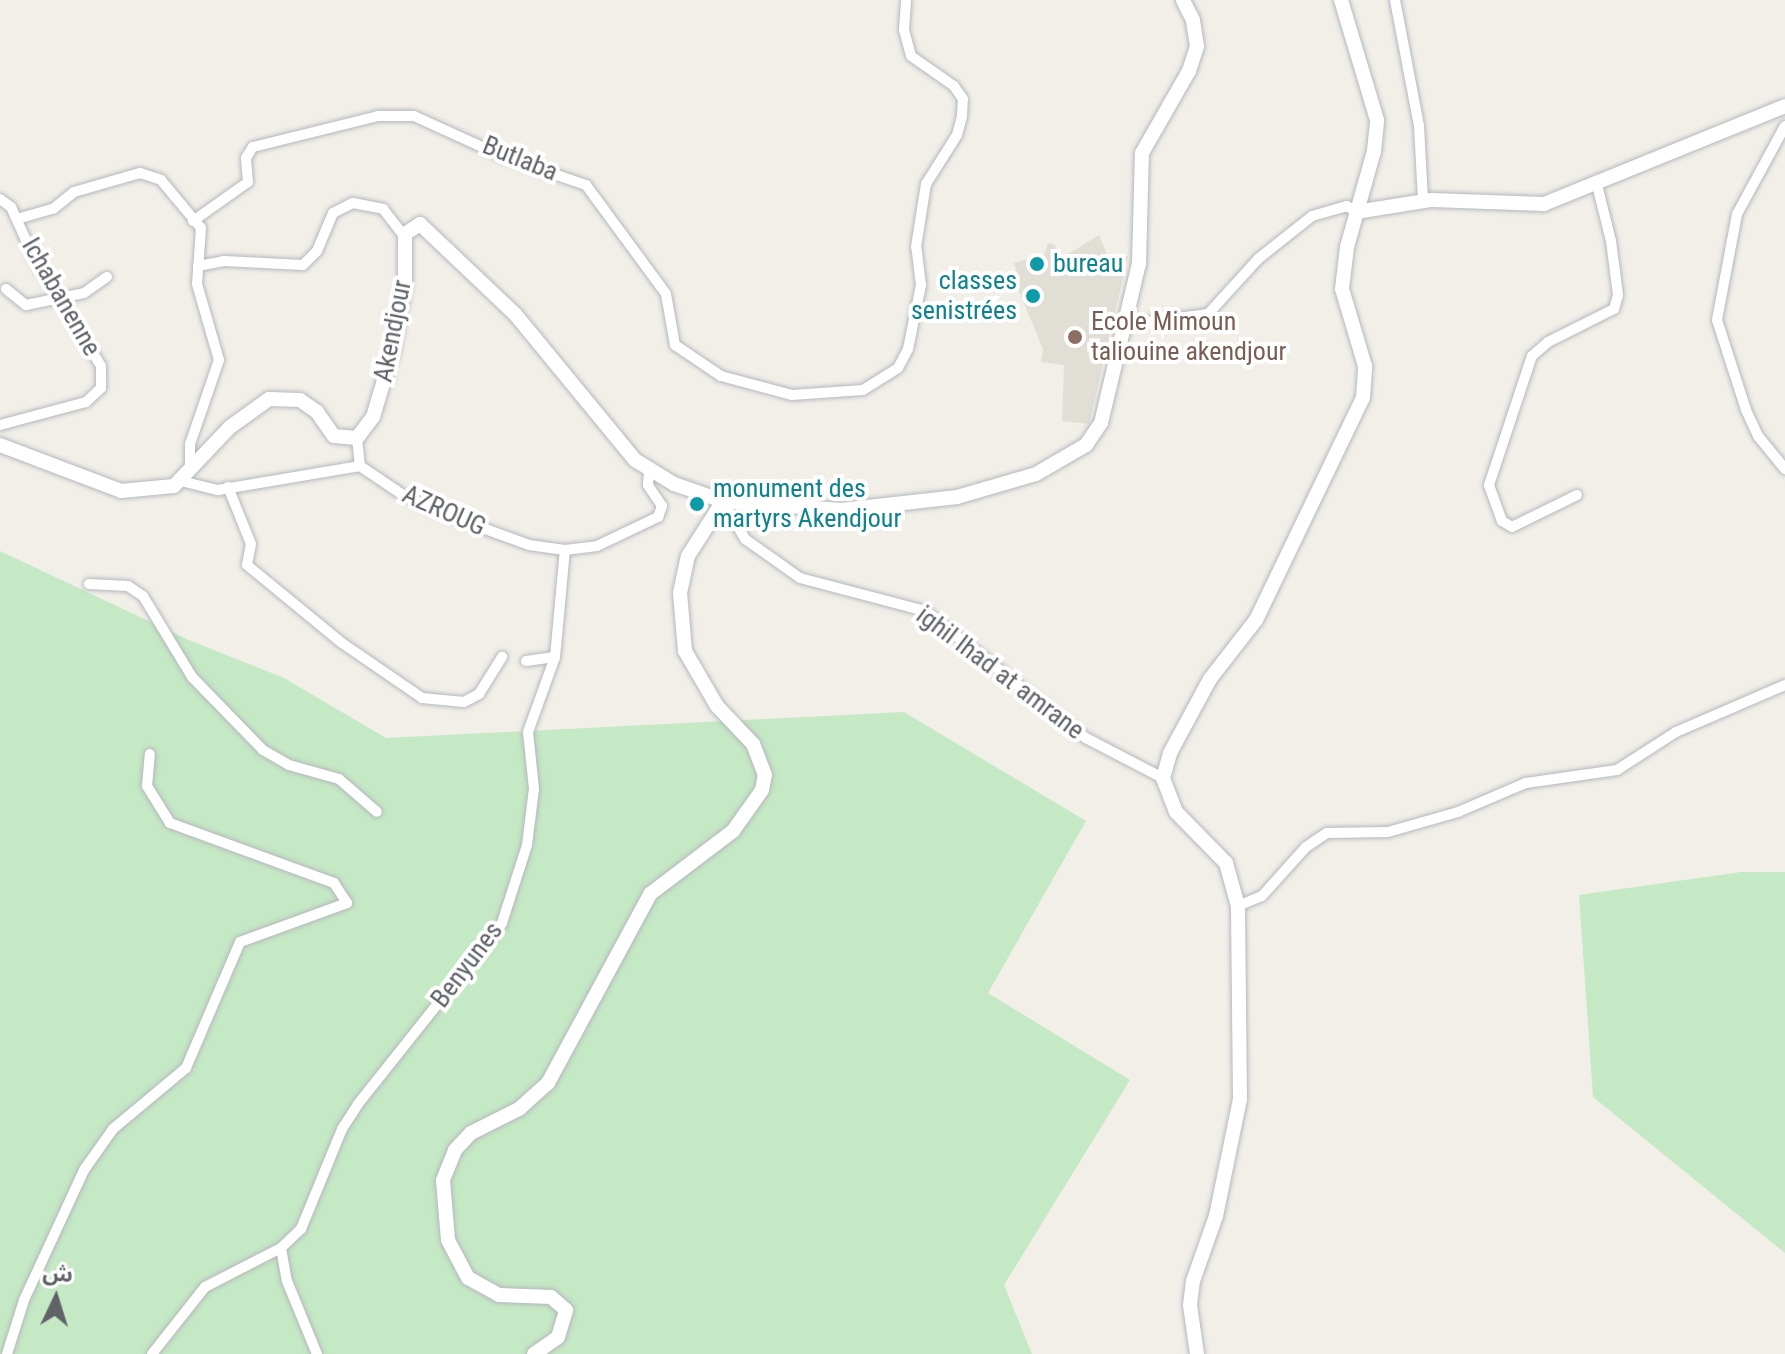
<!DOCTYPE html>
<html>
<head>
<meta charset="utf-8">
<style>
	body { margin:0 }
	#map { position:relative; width:1785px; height:1354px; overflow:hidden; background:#f1efe8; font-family:"Roboto Condensed","Noto Sans Arabic",sans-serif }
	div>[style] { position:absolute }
	.education>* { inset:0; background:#e1ded6 }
	.green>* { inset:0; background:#c5e8c5 }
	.roads { filter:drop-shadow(0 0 2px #b5b8bc) drop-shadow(0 0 2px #b5b8bc) }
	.street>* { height:10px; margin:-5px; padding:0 5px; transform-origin:5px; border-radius:5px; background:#fff }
	.secondary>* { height:14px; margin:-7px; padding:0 7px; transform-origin:7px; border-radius:7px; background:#fff }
	.dots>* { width:22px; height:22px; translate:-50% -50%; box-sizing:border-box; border:4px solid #fff; border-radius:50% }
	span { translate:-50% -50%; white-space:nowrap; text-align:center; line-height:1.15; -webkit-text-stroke:8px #fff; paint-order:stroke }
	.street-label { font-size:26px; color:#5f6368 }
	.culture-label { font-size:26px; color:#0d838f }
	.left { translate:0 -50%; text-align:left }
	.right { translate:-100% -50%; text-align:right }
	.education-label { font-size:26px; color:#785e54 }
	.north { position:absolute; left:16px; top:1258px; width:80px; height:80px; -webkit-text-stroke:6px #fff; paint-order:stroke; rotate:4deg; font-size:22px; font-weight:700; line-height:32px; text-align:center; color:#5f6368 }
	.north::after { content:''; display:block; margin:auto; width:28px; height:36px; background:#5f6368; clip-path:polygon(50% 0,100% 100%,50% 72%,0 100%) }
</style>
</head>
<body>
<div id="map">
	<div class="education">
		<div style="clip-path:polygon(1099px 235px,1107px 255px,1128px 256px,1089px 424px,1062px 421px,1064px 365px,1041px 362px,1043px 349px,1013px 277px,1018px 275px,1014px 263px,1044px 255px,1048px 243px,1055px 245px,1059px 260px)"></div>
	</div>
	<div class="green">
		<div style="clip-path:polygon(0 551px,191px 641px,284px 678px,386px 738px,904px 712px,1086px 821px,988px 993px,1130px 1080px,1004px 1285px,1032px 1354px,0 1354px)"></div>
		<div style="clip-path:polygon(1741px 872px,1785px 872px,1785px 1253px,1593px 1097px,1579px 895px)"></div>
	</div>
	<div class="roads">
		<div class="street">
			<div style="left:1395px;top:0;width:128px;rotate:79.2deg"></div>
			<div style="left:1419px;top:126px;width:75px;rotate:86.9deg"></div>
			<div style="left:1785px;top:126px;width:100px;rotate:118.6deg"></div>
			<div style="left:1737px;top:214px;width:108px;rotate:100.7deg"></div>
			<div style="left:1717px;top:320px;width:95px;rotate:72.1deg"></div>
			<div style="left:1746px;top:410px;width:29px;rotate:65deg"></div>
			<div style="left:1758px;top:436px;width:43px;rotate:50.7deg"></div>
			<div style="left:0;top:199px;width:14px;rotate:36deg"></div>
			<div style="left:11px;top:207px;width:56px;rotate:65.7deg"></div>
			<div style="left:34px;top:258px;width:127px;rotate:58.2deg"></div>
			<div style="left:101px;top:366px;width:22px;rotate:90deg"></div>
			<div style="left:101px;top:388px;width:21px;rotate:137deg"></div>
			<div style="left:86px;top:402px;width:89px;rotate:165deg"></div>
			<div style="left:17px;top:219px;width:37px;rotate:-16deg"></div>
			<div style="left:53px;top:209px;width:27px;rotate:-39deg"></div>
			<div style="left:74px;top:192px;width:69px;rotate:-16.1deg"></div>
			<div style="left:140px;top:173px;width:22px;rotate:18deg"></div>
			<div style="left:161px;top:180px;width:62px;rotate:50.2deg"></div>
			<div style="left:201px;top:228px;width:56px;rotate:94.1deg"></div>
			<div style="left:197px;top:284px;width:79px;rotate:73.9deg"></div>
			<div style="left:219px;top:360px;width:89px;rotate:109deg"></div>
			<div style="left:190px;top:444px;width:27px;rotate:90deg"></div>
			<div style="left:193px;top:221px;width:67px;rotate:-35.3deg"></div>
			<div style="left:248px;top:182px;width:24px;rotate:-95deg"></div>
			<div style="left:246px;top:158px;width:13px;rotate:-58deg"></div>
			<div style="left:253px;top:147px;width:129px;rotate:-13.9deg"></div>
			<div style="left:378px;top:116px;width:36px"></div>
			<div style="left:414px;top:116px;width:99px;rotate:24.5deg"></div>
			<div style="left:504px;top:157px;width:87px;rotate:18.9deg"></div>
			<div style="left:586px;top:185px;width:135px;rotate:53.7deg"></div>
			<div style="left:666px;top:294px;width:52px;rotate:80deg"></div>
			<div style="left:675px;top:345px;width:55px;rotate:34deg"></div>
			<div style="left:721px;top:376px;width:73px;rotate:15deg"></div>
			<div style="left:792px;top:395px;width:71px;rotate:-4deg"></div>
			<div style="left:863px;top:390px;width:41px;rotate:-32.2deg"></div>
			<div style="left:898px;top:368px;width:21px;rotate:-62deg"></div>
			<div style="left:908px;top:349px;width:65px;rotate:-78.5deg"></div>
			<div style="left:921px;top:285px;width:38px;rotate:-97deg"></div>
			<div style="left:916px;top:247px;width:64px;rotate:-81deg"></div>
			<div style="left:926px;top:184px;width:58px;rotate:-57.7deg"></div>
			<div style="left:957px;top:135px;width:20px;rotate:-75deg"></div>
			<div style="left:962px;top:116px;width:17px;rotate:-87deg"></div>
			<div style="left:963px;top:99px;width:16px;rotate:-125deg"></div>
			<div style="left:954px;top:86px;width:52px;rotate:-145.1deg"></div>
			<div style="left:911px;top:56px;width:27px;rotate:-105deg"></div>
			<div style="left:904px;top:30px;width:30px;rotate:-86deg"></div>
			<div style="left:198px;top:266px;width:26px;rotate:-11deg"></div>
			<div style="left:224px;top:261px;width:79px;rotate:2.9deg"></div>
			<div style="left:303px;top:265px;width:20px;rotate:-45deg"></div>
			<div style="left:317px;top:251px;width:41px;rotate:-67.2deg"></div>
			<div style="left:333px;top:213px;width:22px;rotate:-27deg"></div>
			<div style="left:353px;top:203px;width:31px;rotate:11deg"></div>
			<div style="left:383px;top:209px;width:36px;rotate:52deg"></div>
			<div style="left:6px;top:289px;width:26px;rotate:39deg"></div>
			<div style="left:26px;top:305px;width:59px;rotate:-11.7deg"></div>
			<div style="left:84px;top:293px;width:28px;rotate:-35deg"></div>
			<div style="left:1125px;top:325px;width:84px;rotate:-7.5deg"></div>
			<div style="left:1208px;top:314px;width:74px;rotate:-47.7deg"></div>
			<div style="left:1258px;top:259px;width:69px;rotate:-38.5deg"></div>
			<div style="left:1312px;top:216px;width:36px;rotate:-16deg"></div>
			<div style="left:1347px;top:206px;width:11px;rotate:34deg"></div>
			<div style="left:357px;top:438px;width:28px;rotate:84deg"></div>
			<div style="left:181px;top:481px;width:38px;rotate:14deg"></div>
			<div style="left:218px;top:490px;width:144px;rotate:-9.6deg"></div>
			<div style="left:360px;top:466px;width:55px;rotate:34deg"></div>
			<div style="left:406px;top:497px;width:42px;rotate:24.1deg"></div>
			<div style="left:444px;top:514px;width:90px;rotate:20deg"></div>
			<div style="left:529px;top:545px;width:36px;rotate:8deg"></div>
			<div style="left:565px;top:550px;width:32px;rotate:-7deg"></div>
			<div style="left:597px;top:546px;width:68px;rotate:-25.4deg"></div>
			<div style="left:658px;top:517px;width:12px;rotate:-70deg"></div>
			<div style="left:662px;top:506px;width:25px;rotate:-124deg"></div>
			<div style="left:648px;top:485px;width:14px;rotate:-86deg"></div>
			<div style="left:228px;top:487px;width:61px;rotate:68deg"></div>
			<div style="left:251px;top:544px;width:21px;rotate:101deg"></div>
			<div style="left:247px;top:565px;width:123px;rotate:39.4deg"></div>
			<div style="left:342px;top:643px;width:97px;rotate:34.5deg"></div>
			<div style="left:422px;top:698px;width:42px;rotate:5.4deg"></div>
			<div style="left:464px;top:702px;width:17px;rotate:-28deg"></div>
			<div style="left:479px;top:694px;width:44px;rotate:-58.1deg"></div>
			<div style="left:1577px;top:495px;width:72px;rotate:153.8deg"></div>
			<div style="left:1512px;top:527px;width:12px;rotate:-149deg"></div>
			<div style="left:1502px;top:521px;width:38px;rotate:-110deg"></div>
			<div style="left:1489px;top:485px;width:136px;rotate:-71.6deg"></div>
			<div style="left:1532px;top:356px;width:21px;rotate:-41deg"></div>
			<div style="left:1548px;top:342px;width:74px;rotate:-26.6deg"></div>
			<div style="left:1614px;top:309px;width:15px;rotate:-74deg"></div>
			<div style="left:1618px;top:295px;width:54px;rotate:-97.4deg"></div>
			<div style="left:1611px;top:241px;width:62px;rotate:-104deg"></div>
			<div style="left:723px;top:501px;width:44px;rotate:59.9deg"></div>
			<div style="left:745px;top:539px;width:67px;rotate:35.3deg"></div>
			<div style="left:800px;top:578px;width:129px;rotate:14.8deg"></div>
			<div style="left:925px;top:611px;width:205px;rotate:38.3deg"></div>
			<div style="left:1086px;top:738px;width:87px;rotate:27.5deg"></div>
			<div style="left:89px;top:584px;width:39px;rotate:3deg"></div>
			<div style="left:128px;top:586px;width:18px;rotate:34deg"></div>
			<div style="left:143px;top:596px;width:95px;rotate:58.8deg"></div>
			<div style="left:192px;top:677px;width:102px;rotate:45.8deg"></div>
			<div style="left:263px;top:750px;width:30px;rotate:30deg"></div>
			<div style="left:289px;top:765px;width:52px;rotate:15.6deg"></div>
			<div style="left:339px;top:779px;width:50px;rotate:41deg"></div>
			<div style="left:526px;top:661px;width:29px;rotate:-8deg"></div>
			<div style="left:1238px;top:906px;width:26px;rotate:-23deg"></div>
			<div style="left:1262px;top:896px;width:66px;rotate:-48.1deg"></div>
			<div style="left:1306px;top:847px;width:25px;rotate:-34deg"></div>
			<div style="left:1327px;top:833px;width:61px;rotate:-0.9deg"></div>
			<div style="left:1388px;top:832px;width:73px;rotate:-15.9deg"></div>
			<div style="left:1458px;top:812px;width:74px;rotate:-23.1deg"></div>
			<div style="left:1526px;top:783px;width:92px;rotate:-8.1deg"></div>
			<div style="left:1617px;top:770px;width:70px;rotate:-32.8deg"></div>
			<div style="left:1676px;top:732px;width:119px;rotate:-23.3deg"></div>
			<div style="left:281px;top:1248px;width:34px;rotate:80deg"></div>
			<div style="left:287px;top:1281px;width:79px;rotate:67.7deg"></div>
			<div style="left:7px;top:1354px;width:57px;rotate:-72.5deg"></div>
			<div style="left:24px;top:1300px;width:143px;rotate:-65.2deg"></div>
			<div style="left:84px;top:1170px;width:50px;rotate:-54.7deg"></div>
			<div style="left:113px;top:1129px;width:95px;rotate:-39.9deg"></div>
			<div style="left:186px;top:1068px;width:137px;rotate:-66.8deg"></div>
			<div style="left:240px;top:942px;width:114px;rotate:-20deg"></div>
			<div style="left:347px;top:903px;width:24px;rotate:-123deg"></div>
			<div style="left:334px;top:883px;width:175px;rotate:-159.9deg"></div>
			<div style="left:170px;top:823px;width:44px;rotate:-121.9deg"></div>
			<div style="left:147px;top:786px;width:32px;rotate:-85deg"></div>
			<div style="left:152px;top:1354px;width:85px;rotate:-51.7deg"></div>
			<div style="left:205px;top:1287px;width:85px;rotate:-27.2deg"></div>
			<div style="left:281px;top:1248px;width:28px;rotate:-44deg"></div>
			<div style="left:301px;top:1229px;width:108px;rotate:-67.7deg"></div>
			<div style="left:342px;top:1129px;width:30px;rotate:-57deg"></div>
			<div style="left:358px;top:1104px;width:231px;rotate:-51.5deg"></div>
			<div style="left:502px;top:923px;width:82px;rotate:-72.2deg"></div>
			<div style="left:527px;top:845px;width:56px;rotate:-82.9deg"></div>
			<div style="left:534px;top:789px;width:57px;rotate:-96deg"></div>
			<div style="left:528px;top:732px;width:80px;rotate:-70.2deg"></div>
			<div style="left:555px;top:657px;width:107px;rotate:-84.7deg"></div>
		</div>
		<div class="secondary">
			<div style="left:1356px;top:212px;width:77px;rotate:-9deg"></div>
			<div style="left:1432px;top:200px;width:112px;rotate:2deg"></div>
			<div style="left:1544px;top:204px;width:260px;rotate:-22.1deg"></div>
			<div style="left:0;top:445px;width:129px;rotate:20.8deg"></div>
			<div style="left:121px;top:491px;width:53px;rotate:-5.4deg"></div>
			<div style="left:174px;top:486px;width:81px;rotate:-46.5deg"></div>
			<div style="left:230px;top:427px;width:48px;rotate:-35.7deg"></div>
			<div style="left:269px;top:399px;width:31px;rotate:2deg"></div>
			<div style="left:300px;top:400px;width:21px;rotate:35deg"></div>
			<div style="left:317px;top:412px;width:29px;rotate:55deg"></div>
			<div style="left:334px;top:436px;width:23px;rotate:5deg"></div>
			<div style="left:357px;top:438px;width:26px;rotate:-53deg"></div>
			<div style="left:373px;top:417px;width:70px;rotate:-73.4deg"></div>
			<div style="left:393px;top:350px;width:69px;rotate:-80deg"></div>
			<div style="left:405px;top:282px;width:48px;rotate:-90deg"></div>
			<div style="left:405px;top:234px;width:18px;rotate:-34deg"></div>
			<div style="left:420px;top:224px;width:131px;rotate:43.5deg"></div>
			<div style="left:515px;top:314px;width:189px;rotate:50.6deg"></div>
			<div style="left:635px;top:460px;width:46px;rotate:31.6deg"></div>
			<div style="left:674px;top:484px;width:52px;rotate:19.1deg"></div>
			<div style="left:534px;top:1354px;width:29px;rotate:-35deg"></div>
			<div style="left:558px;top:1337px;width:28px;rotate:-73deg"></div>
			<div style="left:566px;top:1310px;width:20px;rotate:-139deg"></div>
			<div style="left:551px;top:1297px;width:52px;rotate:-177.8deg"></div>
			<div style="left:499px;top:1295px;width:35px;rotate:-151deg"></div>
			<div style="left:468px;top:1278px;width:43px;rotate:-117.8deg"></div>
			<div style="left:448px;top:1240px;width:60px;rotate:-94.8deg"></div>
			<div style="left:443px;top:1180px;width:32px;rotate:-68deg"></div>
			<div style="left:455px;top:1150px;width:23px;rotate:-47deg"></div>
			<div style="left:471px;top:1133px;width:54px;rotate:-26.6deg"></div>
			<div style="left:519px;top:1109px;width:39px;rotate:-42deg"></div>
			<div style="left:548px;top:1083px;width:215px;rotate:-61.6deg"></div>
			<div style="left:650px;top:894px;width:104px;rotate:-37.2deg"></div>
			<div style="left:733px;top:831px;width:50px;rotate:-54.7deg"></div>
			<div style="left:762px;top:790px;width:15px;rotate:-79deg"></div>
			<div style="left:765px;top:775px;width:33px;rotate:-111deg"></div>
			<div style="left:753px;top:744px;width:52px;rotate:-133.5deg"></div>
			<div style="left:717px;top:706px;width:64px;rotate:-120.2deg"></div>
			<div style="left:685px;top:651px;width:58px;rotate:-94.9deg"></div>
			<div style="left:680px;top:593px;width:38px;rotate:-78deg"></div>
			<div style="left:688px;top:556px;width:65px;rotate:-57.5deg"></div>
			<div style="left:723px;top:501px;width:118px;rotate:4.4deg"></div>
			<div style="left:841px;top:510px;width:117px;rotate:-6.4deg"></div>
			<div style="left:957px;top:497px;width:82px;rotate:-16.2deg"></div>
			<div style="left:1036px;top:474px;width:58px;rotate:-30.1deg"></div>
			<div style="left:1086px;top:445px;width:27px;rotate:-56deg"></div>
			<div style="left:1101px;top:423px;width:163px;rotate:-76.6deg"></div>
			<div style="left:1139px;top:264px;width:111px;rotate:-88.5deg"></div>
			<div style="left:1142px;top:153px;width:95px;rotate:-60.2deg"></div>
			<div style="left:1189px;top:71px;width:26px;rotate:-72deg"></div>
			<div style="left:1197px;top:46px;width:26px;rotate:-99deg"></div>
			<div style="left:1193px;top:20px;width:22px;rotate:-117deg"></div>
			<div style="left:1197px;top:1354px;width:49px;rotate:-98.1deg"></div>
			<div style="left:1190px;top:1305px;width:24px;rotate:-83deg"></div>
			<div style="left:1193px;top:1281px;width:69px;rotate:-70.5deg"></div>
			<div style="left:1216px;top:1216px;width:119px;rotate:-78.4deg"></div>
			<div style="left:1240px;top:1099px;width:193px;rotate:-90.6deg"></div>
			<div style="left:1238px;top:906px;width:45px;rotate:-105.6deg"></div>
			<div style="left:1226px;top:863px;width:71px;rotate:-134.4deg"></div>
			<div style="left:1176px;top:812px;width:36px;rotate:-111deg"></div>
			<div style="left:1163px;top:778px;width:26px;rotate:-74deg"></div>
			<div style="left:1170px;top:753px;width:84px;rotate:-61.6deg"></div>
			<div style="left:1210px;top:679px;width:75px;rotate:-52.1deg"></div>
			<div style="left:1256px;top:620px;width:246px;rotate:-64.3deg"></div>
			<div style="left:1363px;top:398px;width:32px;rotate:-86deg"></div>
			<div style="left:1365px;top:366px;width:80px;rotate:-106.6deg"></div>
			<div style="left:1342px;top:289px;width:42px;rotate:-83.2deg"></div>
			<div style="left:1347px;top:247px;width:100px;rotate:-74.3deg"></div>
			<div style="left:1374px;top:151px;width:31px;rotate:-84deg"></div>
			<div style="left:1377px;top:120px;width:125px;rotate:-106.7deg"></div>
		</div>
	</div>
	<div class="dots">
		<div style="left:1037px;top:264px;background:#0f9aa8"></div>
		<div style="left:1033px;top:296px;background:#0f9aa8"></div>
		<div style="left:1075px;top:337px;background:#8d6e63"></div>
		<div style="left:697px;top:504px;background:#0f9aa8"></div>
	</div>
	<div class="street-label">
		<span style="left:520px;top:159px;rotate:22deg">Butlaba</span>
		<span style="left:61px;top:297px;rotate:60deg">Ichabanenne</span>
		<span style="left:393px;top:331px;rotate:-79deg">Akendjour</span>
		<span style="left:444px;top:511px;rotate:24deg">AZROUG</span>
		<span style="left:1000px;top:673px;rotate:37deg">ighil lhad at amrane</span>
		<span style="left:467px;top:965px;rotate:-53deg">Benyunes</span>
	</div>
	<div class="culture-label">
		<span class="left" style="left:1053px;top:264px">bureau</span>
		<span class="right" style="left:1017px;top:296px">classes<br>senistrées</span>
		<span class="left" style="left:713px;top:504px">monument des<br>martyrs Akendjour</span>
	</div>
	<div class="education-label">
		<span class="left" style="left:1091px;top:337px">Ecole Mimoun<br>taliouine akendjour</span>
	</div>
	<div class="north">ش</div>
</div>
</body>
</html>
